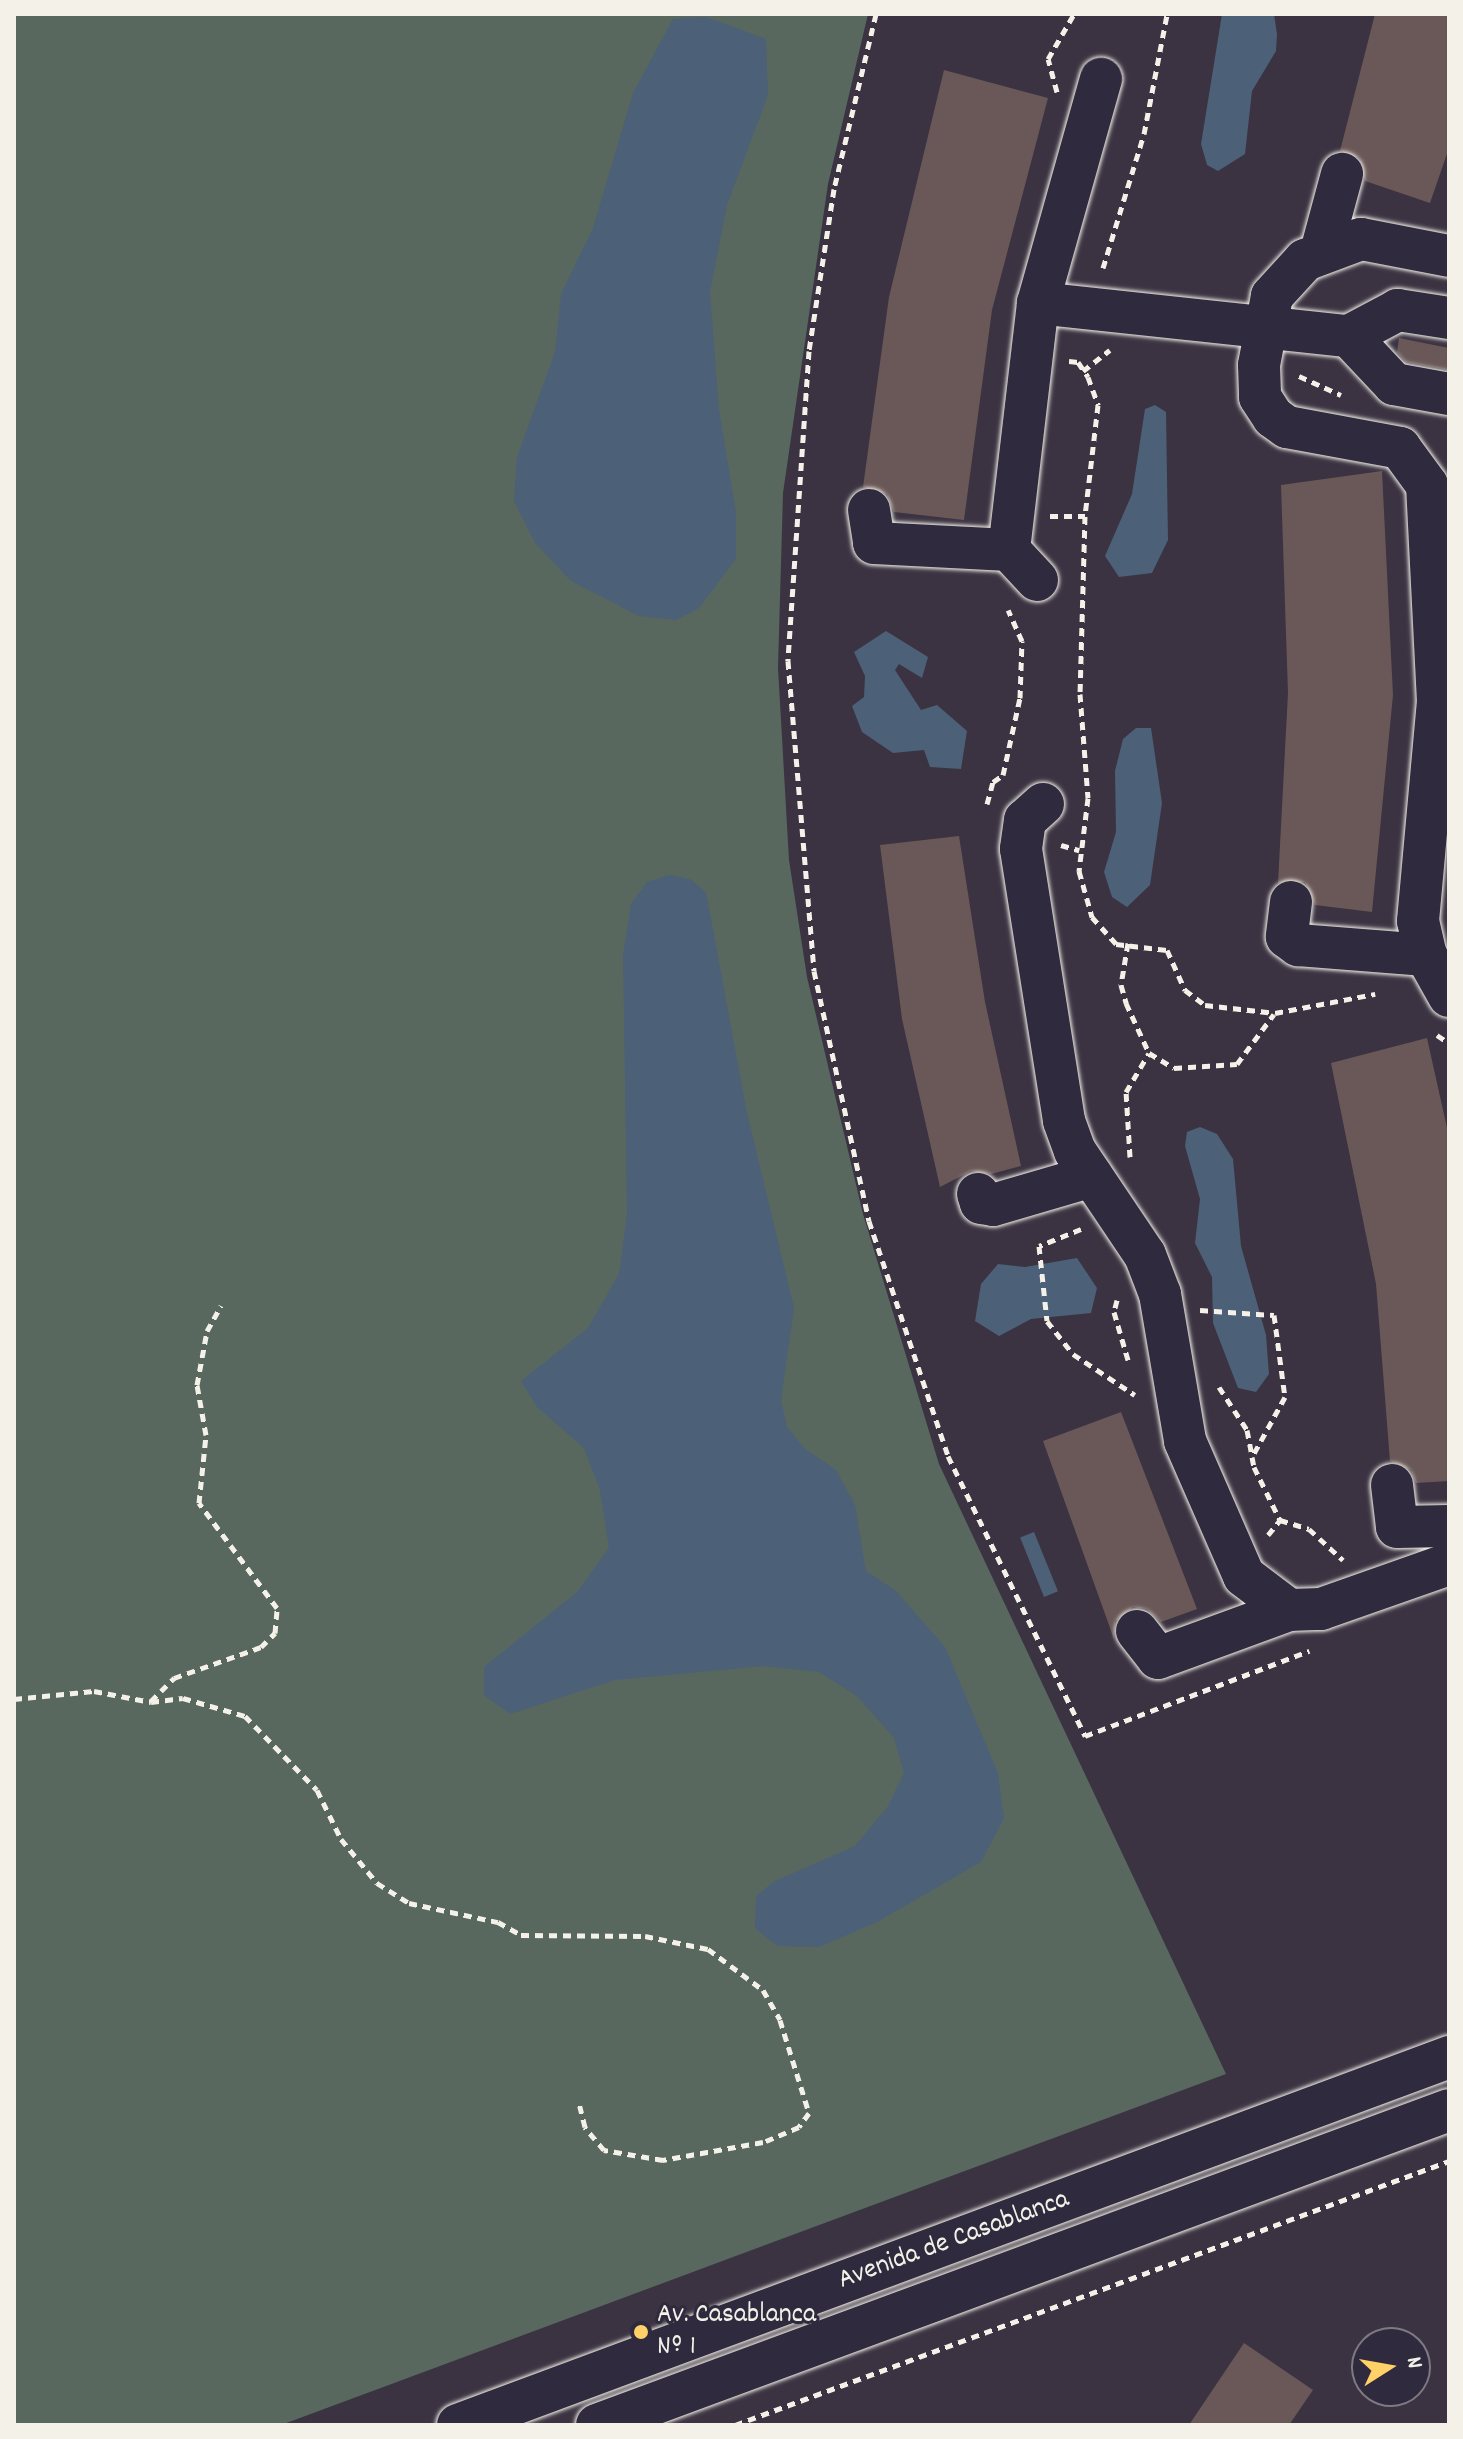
<!DOCTYPE html>
<html>
<head>
<meta charset="utf-8">
<style>
	body { margin:0 }
	#map { position:relative; width:1463px; height:2439px; overflow:hidden; background:#3b3342; font-family:Dekko,sans-serif }
	div>[style] { position:absolute }
	.green>* { inset:0; background:#58685f }
	.water>* { inset:0; background:#4c6077; transform-origin:0 0 }
	.building>* { inset:0; background:#695857 }
	.path>* { height:5px; margin-top:-2.5px; transform-origin:0; background:repeating-linear-gradient(90deg,#f4f1e8 0 8px,transparent 0 14px) }
	.roads { filter:drop-shadow(0 0 2px #f4f1e8) drop-shadow(0 0 2px #f4f1e8) }
	.minor>* { height:42px; margin:-21px; padding:0 21px; transform-origin:21px; border-radius:21px; background:#2f2a3d }
	.dots>* { width:22px; height:22px; translate:-50% -50%; box-sizing:border-box; border:4px solid #2f2a3d; border-radius:50% }
	span { translate:-50% -50%; white-space:nowrap; text-align:center; line-height:1.15; -webkit-text-stroke:6px #2f2a3d; paint-order:stroke }
	.street-label { font-size:28px; color:#f4f1e8 }
	.poi-label { font-size:28px; color:#f4f1e8 }
	.left { translate:0 -50%; text-align:left }
	.frame { position:absolute; inset:0; border:16px solid #f4f1e8; pointer-events:none }
	.north { position:absolute; left:1351px; top:2327px; width:80px; height:80px; box-sizing:border-box; background:#2f2a3d; border:2px solid #7e7a81; border-radius:50%; rotate:79deg; font-size:22px; font-weight:700; line-height:32px; text-align:center; color:#f4f1e8 }
	.north::after { content:''; display:block; margin:auto; width:28px; height:36px; background:#ffd166; clip-path:polygon(50% 0,100% 100%,50% 72%,0 100%) }
</style>
</head>
<body>
<div id="map">
	<div class="green">
		<div style="clip-path:polygon(14px 14px,868px 14px,828px 184px,783px 493px,778px 668px,789px 860px,807px 977px,863px 1214px,939px 1464px,1226px 2074px,281px 2425px,14px 2425px)"></div>
	</div>
	<div class="water">
		<div style="clip-path:polygon(1222px 14px,1274px 14px,1277px 34px,1276px 51px,1252px 91px,1245px 154px,1218px 171px,1207px 165px,1201px 144px)"></div>
		<div style="clip-path:polygon(706px 17px,766px 39px,768px 95px,727px 205px,710px 292px,719px 410px,736px 512px,736px 559px,699px 608px,676px 620px,639px 616px,571px 581px,535px 543px,514px 501px,517px 457px,555px 352px,561px 294px,593px 228px,633px 93px,673px 19px)"></div>
		<div style="clip-path:polygon(1155px 405px,1166px 412px,1168px 540px,1152px 573px,1119px 577px,1105px 556px,1132px 494px,1145px 409px)"></div>
		<div style="clip-path:polygon(886px 631px,928px 657px,922px 678px,899px 664px,895px 670px,921px 710px,937px 705px,967px 731px,961px 769px,930px 767px,924px 750px,893px 753px,862px 732px,852px 706px,864px 697px,865px 676px,854px 652px)"></div>
		<div style="clip-path:polygon(1136px 728px,1151px 728px,1162px 803px,1150px 885px,1127px 907px,1112px 897px,1104px 872px,1116px 832px,1115px 771px,1123px 739px)"></div>
		<div style="clip-path:polygon(669px 875px,690px 879px,706px 892px,747px 1113px,794px 1308px,781px 1400px,787px 1427px,805px 1449px,836px 1470px,855px 1505px,866px 1571px,895px 1590px,945px 1647px,998px 1773px,1004px 1818px,981px 1862px,877px 1922px,819px 1947px,777px 1946px,755px 1928px,756px 1896px,775px 1881px,855px 1846px,888px 1806px,904px 1773px,894px 1738px,857px 1696px,819px 1672px,763px 1666px,615px 1680px,510px 1714px,484px 1695px,484px 1667px,577px 1592px,609px 1548px,600px 1490px,584px 1448px,537px 1407px,521px 1381px,588px 1328px,619px 1274px,627px 1214px,623px 955px,631px 904px,647px 882px)"></div>
		<div style="clip-path:polygon(1200px 1127px,1217px 1134px,1233px 1159px,1241px 1246px,1266px 1335px,1269px 1374px,1256px 1392px,1238px 1388px,1213px 1323px,1212px 1277px,1195px 1243px,1200px 1199px,1185px 1146px,1187px 1132px)"></div>
		<div style="clip-path:polygon(1077px 1258px,1097px 1288px,1091px 1313px,1031px 1319px,999px 1336px,975px 1321px,981px 1284px,998px 1264px,1025px 1267px)"></div>
		<div style="left:1034px;top:1532px;width:64px;height:15px;rotate:68deg"></div>
	</div>
	<div class="building">
		<div style="clip-path:polygon(1375px 14px,1449px 14px,1449px 148px,1430px 203px,1365px 181px,1359px 158px,1340px 151px)"></div>
		<div style="clip-path:polygon(944px 70px,1048px 98px,992px 310px,964px 520px,894px 512px,887px 494px,863px 487px,889px 297px)"></div>
		<div style="clip-path:polygon(1399px 338px,1449px 348px,1449px 370px,1406px 362px,1397px 352px)"></div>
		<div style="clip-path:polygon(1382px 471px,1393px 695px,1372px 912px,1315px 905px,1305px 882px,1278px 883px,1288px 693px,1281px 485px)"></div>
		<div style="clip-path:polygon(959px 836px,985px 1002px,1021px 1166px,991px 1174px,971px 1171px,940px 1187px,902px 1019px,880px 845px)"></div>
		<div style="clip-path:polygon(1427px 1038px,1449px 1137px,1449px 1481px,1416px 1483px,1411px 1470px,1390px 1461px,1376px 1284px,1331px 1063px)"></div>
		<div style="clip-path:polygon(1121px 1412px,1197px 1609px,1161px 1622px,1147px 1609px,1133px 1607px,1115px 1621px,1114px 1639px,1043px 1441px)"></div>
		<div style="clip-path:polygon(1244px 2343px,1313px 2390px,1289px 2425px,1189px 2425px)"></div>
	</div>
	<div class="path">
		<div style="left:876px;top:14px;width:180px;rotate:103.5deg"></div>
		<div style="left:834px;top:189px;width:164px;rotate:98.8deg"></div>
		<div style="left:809px;top:351px;width:311px;rotate:93.9deg"></div>
		<div style="left:788px;top:661px;width:311px;rotate:85.2deg"></div>
		<div style="left:814px;top:971px;width:256px;rotate:77.6deg"></div>
		<div style="left:869px;top:1221px;width:248px;rotate:71.4deg"></div>
		<div style="left:948px;top:1456px;width:312px;rotate:63.9deg"></div>
		<div style="left:1085px;top:1736px;width:240px;rotate:-20.8deg"></div>
		<div style="left:1057px;top:92px;width:34px;rotate:-105deg"></div>
		<div style="left:1048px;top:59px;width:52px;rotate:-60deg"></div>
		<div style="left:1103px;top:268px;width:140px;rotate:-73deg"></div>
		<div style="left:1144px;top:134px;width:122px;rotate:-79.1deg"></div>
		<div style="left:1069px;top:361px;width:9px;rotate:6deg"></div>
		<div style="left:1078px;top:362px;width:18px;rotate:56deg"></div>
		<div style="left:1088px;top:377px;width:30px;rotate:70deg"></div>
		<div style="left:1098px;top:405px;width:112px;rotate:96.7deg"></div>
		<div style="left:1085px;top:516px;width:178px;rotate:91.6deg"></div>
		<div style="left:1080px;top:694px;width:104px;rotate:85.6deg"></div>
		<div style="left:1088px;top:798px;width:74px;rotate:97deg"></div>
		<div style="left:1079px;top:871px;width:48px;rotate:74.2deg"></div>
		<div style="left:1092px;top:917px;width:36px;rotate:48deg"></div>
		<div style="left:1116px;top:944px;width:51px;rotate:6.7deg"></div>
		<div style="left:1167px;top:950px;width:44px;rotate:65.8deg"></div>
		<div style="left:1185px;top:990px;width:25px;rotate:37deg"></div>
		<div style="left:1205px;top:1005px;width:70px;rotate:6.5deg"></div>
		<div style="left:1275px;top:1013px;width:102px;rotate:-10.8deg"></div>
		<div style="left:1083px;top:371px;width:34px;rotate:-38deg"></div>
		<div style="left:1299px;top:376px;width:46px;rotate:24.3deg"></div>
		<div style="left:1050px;top:516px;width:35px"></div>
		<div style="left:987px;top:804px;width:23px;rotate:-75deg"></div>
		<div style="left:993px;top:782px;width:12px;rotate:-35deg"></div>
		<div style="left:1003px;top:775px;width:79px;rotate:-77.6deg"></div>
		<div style="left:1020px;top:698px;width:57px;rotate:-88deg"></div>
		<div style="left:1022px;top:641px;width:34px;rotate:-114deg"></div>
		<div style="left:1061px;top:845px;width:19px;rotate:16deg"></div>
		<div style="left:1128px;top:943px;width:43px;rotate:99.5deg"></div>
		<div style="left:1121px;top:985px;width:19px;rotate:74deg"></div>
		<div style="left:1126px;top:1003px;width:55px;rotate:65.3deg"></div>
		<div style="left:1149px;top:1053px;width:29px;rotate:31deg"></div>
		<div style="left:1174px;top:1068px;width:63px;rotate:-3.6deg"></div>
		<div style="left:1237px;top:1064px;width:62px;rotate:-53.5deg"></div>
		<div style="left:1437px;top:1035px;width:14px;rotate:34deg"></div>
		<div style="left:1130px;top:1157px;width:65px;rotate:-93.5deg"></div>
		<div style="left:1126px;top:1092px;width:45px;rotate:-59.5deg"></div>
		<div style="left:1081px;top:1229px;width:45px;rotate:158deg"></div>
		<div style="left:1039px;top:1246px;width:75px;rotate:83.9deg"></div>
		<div style="left:1047px;top:1321px;width:42px;rotate:51.8deg"></div>
		<div style="left:1073px;top:1354px;width:74px;rotate:33.5deg"></div>
		<div style="left:1117px;top:1300px;width:12px;rotate:104deg"></div>
		<div style="left:1114px;top:1312px;width:50px;rotate:73.7deg"></div>
		<div style="left:1200px;top:1310px;width:74px;rotate:3.9deg"></div>
		<div style="left:1274px;top:1315px;width:83px;rotate:82.4deg"></div>
		<div style="left:1285px;top:1397px;width:68px;rotate:118.8deg"></div>
		<div style="left:1252px;top:1457px;width:10px;rotate:79deg"></div>
		<div style="left:1254px;top:1467px;width:59px;rotate:63.9deg"></div>
		<div style="left:1280px;top:1520px;width:30px;rotate:17deg"></div>
		<div style="left:1309px;top:1529px;width:46px;rotate:42.4deg"></div>
		<div style="left:1219px;top:1387px;width:51px;rotate:56.9deg"></div>
		<div style="left:1247px;top:1430px;width:26px;rotate:79deg"></div>
		<div style="left:1268px;top:1535px;width:19px;rotate:-51deg"></div>
		<div style="left:14px;top:1699px;width:80px;rotate:-5.7deg"></div>
		<div style="left:94px;top:1691px;width:58px;rotate:10.9deg"></div>
		<div style="left:151px;top:1702px;width:32px;rotate:-7deg"></div>
		<div style="left:183px;top:1698px;width:65px;rotate:16.2deg"></div>
		<div style="left:245px;top:1716px;width:103px;rotate:45.8deg"></div>
		<div style="left:317px;top:1790px;width:55px;rotate:63.9deg"></div>
		<div style="left:341px;top:1839px;width:57px;rotate:50.7deg"></div>
		<div style="left:377px;top:1883px;width:38px;rotate:32deg"></div>
		<div style="left:409px;top:1903px;width:91px;rotate:12.1deg"></div>
		<div style="left:498px;top:1922px;width:26px;rotate:29deg"></div>
		<div style="left:521px;top:1935px;width:124px;rotate:0.5deg"></div>
		<div style="left:645px;top:1936px;width:64px;rotate:11.7deg"></div>
		<div style="left:708px;top:1949px;width:69px;rotate:36.7deg"></div>
		<div style="left:763px;top:1990px;width:34px;rotate:60deg"></div>
		<div style="left:780px;top:2020px;width:97px;rotate:72.7deg"></div>
		<div style="left:809px;top:2113px;width:17px;rotate:126deg"></div>
		<div style="left:799px;top:2127px;width:39px;rotate:157deg"></div>
		<div style="left:763px;top:2142px;width:102px;rotate:169.8deg"></div>
		<div style="left:663px;top:2160px;width:60px;rotate:-170.4deg"></div>
		<div style="left:604px;top:2150px;width:30px;rotate:-130deg"></div>
		<div style="left:585px;top:2127px;width:25px;rotate:-104deg"></div>
		<div style="left:151px;top:1701px;width:33px;rotate:-45deg"></div>
		<div style="left:174px;top:1678px;width:92px;rotate:-19.6deg"></div>
		<div style="left:261px;top:1647px;width:20px;rotate:-45deg"></div>
		<div style="left:275px;top:1633px;width:25px;rotate:-85deg"></div>
		<div style="left:277px;top:1608px;width:131px;rotate:-126.6deg"></div>
		<div style="left:199px;top:1503px;width:68px;rotate:-84.1deg"></div>
		<div style="left:206px;top:1435px;width:51px;rotate:-100.2deg"></div>
		<div style="left:197px;top:1385px;width:55px;rotate:-79.5deg"></div>
		<div style="left:207px;top:1331px;width:29px;rotate:-61deg"></div>
		<div style="left:735px;top:2425px;width:761px;rotate:-20.29deg"></div>
	</div>
	<div class="roads">
		<div class="minor">
			<div style="left:1321px;top:252px;width:81px;rotate:-74.9deg"></div>
			<div style="left:1449px;top:256px;width:90px;rotate:-169.1deg"></div>
			<div style="left:1361px;top:239px;width:60px;rotate:159.4deg"></div>
			<div style="left:1305px;top:260px;width:49px;rotate:132.5deg"></div>
			<div style="left:1272px;top:296px;width:70px;rotate:100.7deg"></div>
			<div style="left:1259px;top:365px;width:32px;rotate:88deg"></div>
			<div style="left:1260px;top:397px;width:24px;rotate:57deg"></div>
			<div style="left:1273px;top:417px;width:17px;rotate:36deg"></div>
			<div style="left:1287px;top:427px;width:115px;rotate:10.5deg"></div>
			<div style="left:1400px;top:448px;width:46px;rotate:53.9deg"></div>
			<div style="left:1427px;top:485px;width:216px;rotate:87.1deg"></div>
			<div style="left:1438px;top:701px;width:221px;rotate:95.2deg"></div>
			<div style="left:1418px;top:921px;width:35px;rotate:77deg"></div>
			<div style="left:1426px;top:955px;width:47px;rotate:60.7deg"></div>
			<div style="left:1038px;top:303px;width:313px;rotate:6.1deg"></div>
			<div style="left:1449px;top:318px;width:52px;rotate:-171.1deg"></div>
			<div style="left:1398px;top:310px;width:55px;rotate:152deg"></div>
			<div style="left:1349px;top:336px;width:66px;rotate:46.8deg"></div>
			<div style="left:1394px;top:384px;width:56px;rotate:10.3deg"></div>
			<div style="left:869px;top:510px;width:33px;rotate:81deg"></div>
			<div style="left:874px;top:543px;width:135px;rotate:3deg"></div>
			<div style="left:1037px;top:580px;width:41px;rotate:-133deg"></div>
			<div style="left:1009px;top:550px;width:249px;rotate:-83.3deg"></div>
			<div style="left:1038px;top:303px;width:233px;rotate:-74.3deg"></div>
			<div style="left:1043px;top:804px;width:24px;rotate:138deg"></div>
			<div style="left:1025px;top:820px;width:29px;rotate:98deg"></div>
			<div style="left:1021px;top:849px;width:275px;rotate:81deg"></div>
			<div style="left:1064px;top:1121px;width:32px;rotate:70deg"></div>
			<div style="left:1075px;top:1151px;width:125px;rotate:56.1deg"></div>
			<div style="left:1145px;top:1255px;width:42px;rotate:69deg"></div>
			<div style="left:1160px;top:1294px;width:149px;rotate:80.3deg"></div>
			<div style="left:1185px;top:1441px;width:147px;rotate:66.4deg"></div>
			<div style="left:1244px;top:1576px;width:56px;rotate:37.1deg"></div>
			<div style="left:1289px;top:1610px;width:32px;rotate:-2deg"></div>
			<div style="left:1321px;top:1609px;width:136px;rotate:-19.4deg"></div>
			<div style="left:1291px;top:902px;width:35px;rotate:97deg"></div>
			<div style="left:1287px;top:937px;width:14px;rotate:36deg"></div>
			<div style="left:1298px;top:945px;width:128px;rotate:4.5deg"></div>
			<div style="left:978px;top:1194px;width:9px;rotate:72deg"></div>
			<div style="left:981px;top:1203px;width:12px;rotate:9deg"></div>
			<div style="left:993px;top:1205px;width:103px;rotate:-16.3deg"></div>
			<div style="left:1392px;top:1485px;width:42px;rotate:83.2deg"></div>
			<div style="left:1397px;top:1527px;width:52px;rotate:-1.1deg"></div>
			<div style="left:1137px;top:1631px;width:34px;rotate:52deg"></div>
			<div style="left:1158px;top:1658px;width:140px;rotate:-20.1deg"></div>
			<div style="left:458px;top:2425px;width:1057px;rotate:-20.37deg"></div>
			<div style="left:597px;top:2425px;width:908px;rotate:-20.29deg"></div>
		</div>
	</div>
	<div class="dots">
		<div style="left:641px;top:2332px;background:#ffd166"></div>
	</div>
	<div class="street-label">
		<span style="left:954px;top:2241px;rotate:-20deg">Avenida de Casablanca</span>
	</div>
	<div class="poi-label">
		<span class="left" style="left:657px;top:2332px">Av. Casablanca<br>Nº 1</span>
	</div>
	<div class="frame"></div>
	<div class="north">N</div>
</div>
</body>
</html>
